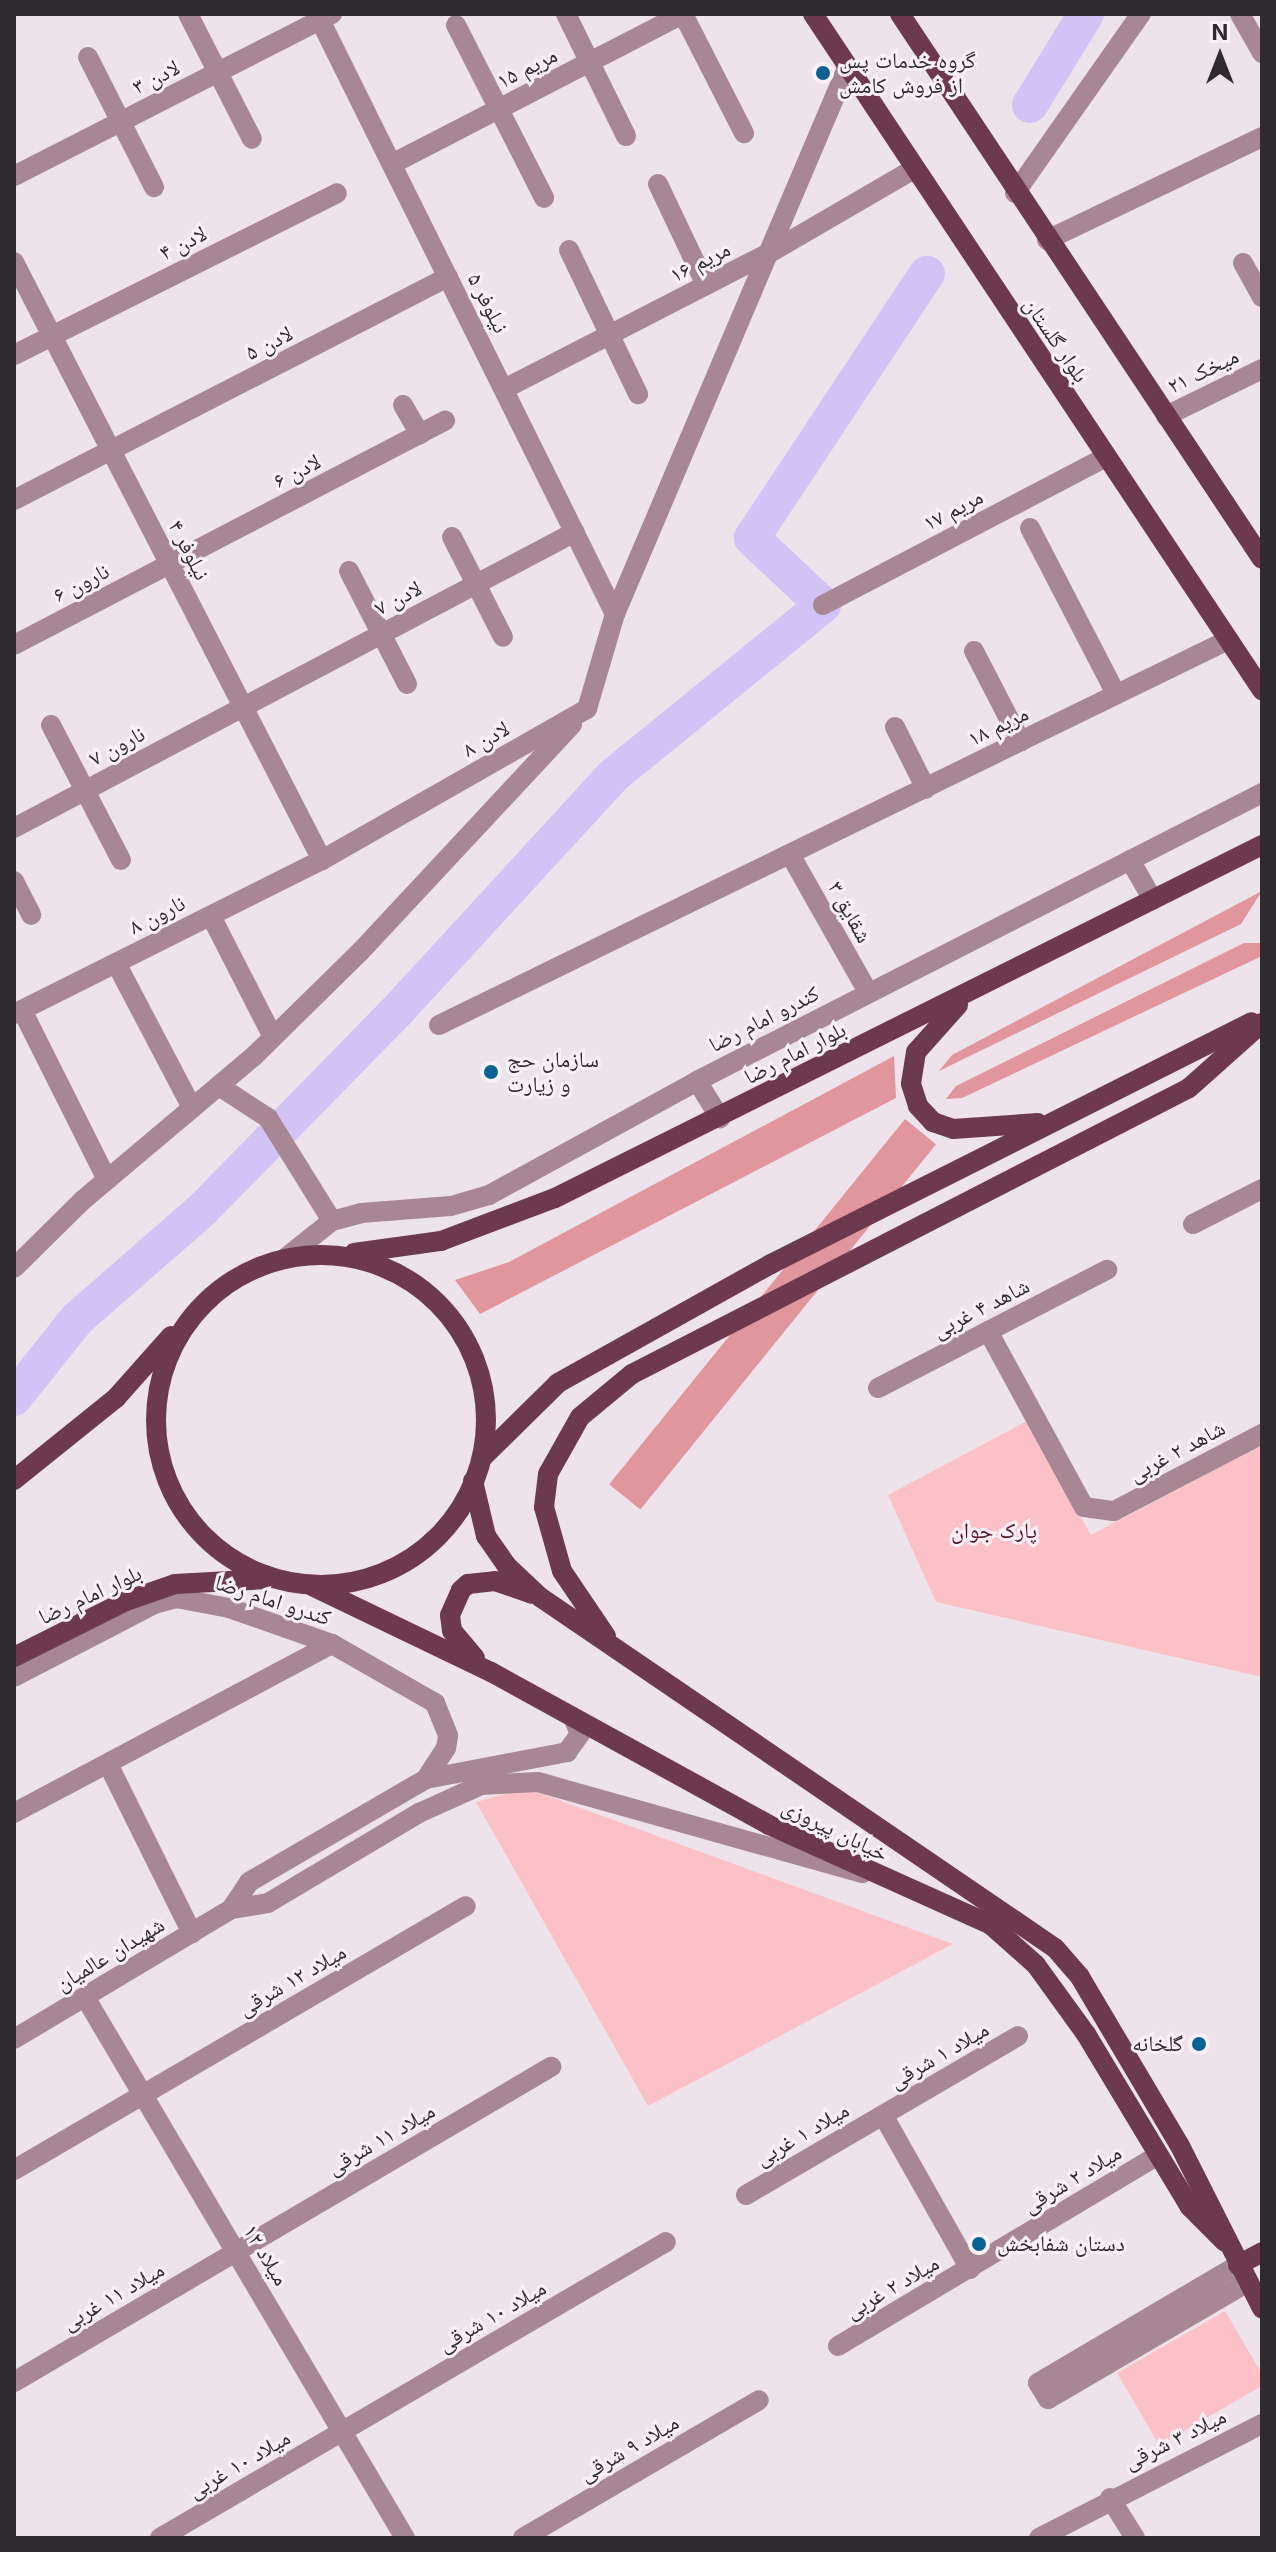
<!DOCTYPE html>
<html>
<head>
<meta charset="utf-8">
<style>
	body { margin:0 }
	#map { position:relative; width:1276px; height:2552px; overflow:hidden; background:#eee3eb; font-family:Inter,"Noto Naskh Arabic",sans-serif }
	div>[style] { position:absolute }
	.green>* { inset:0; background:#fbc1c6 }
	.forest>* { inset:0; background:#e1959d; transform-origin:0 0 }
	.river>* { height:36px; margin:-18px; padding:0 18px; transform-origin:18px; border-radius:18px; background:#d2c3f7 }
	.minor>* { height:20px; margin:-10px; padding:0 10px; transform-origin:10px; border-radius:10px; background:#a78793 }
	.major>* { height:20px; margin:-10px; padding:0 10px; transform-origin:10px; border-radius:10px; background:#6d394f }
	.major>.ring { margin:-10px; padding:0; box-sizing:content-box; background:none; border:20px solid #6d394f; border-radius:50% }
	.dots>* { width:22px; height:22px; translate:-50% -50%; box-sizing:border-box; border:4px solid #fcf0f8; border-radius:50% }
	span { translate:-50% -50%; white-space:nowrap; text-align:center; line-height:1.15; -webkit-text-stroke:6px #fcf0f8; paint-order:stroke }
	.poi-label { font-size:22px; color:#2e2a2d }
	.left { translate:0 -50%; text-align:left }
	.right { translate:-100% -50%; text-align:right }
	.street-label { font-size:22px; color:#2e2a2d }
	.park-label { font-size:22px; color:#520e1e }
	.frame { position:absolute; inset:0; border:16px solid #2e2a2d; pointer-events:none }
	.north { position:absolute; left:1180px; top:16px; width:80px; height:80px; -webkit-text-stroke:6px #fcf0f8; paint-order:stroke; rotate:0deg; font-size:22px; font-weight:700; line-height:32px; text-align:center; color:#2e2a2d }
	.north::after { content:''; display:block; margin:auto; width:28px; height:36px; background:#2e2a2d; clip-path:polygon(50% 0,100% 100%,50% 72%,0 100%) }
</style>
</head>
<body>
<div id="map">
	<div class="green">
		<div style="clip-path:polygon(1027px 1421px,1091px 1535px,1262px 1445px,1262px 1677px,936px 1602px,888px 1495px)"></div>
		<div style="clip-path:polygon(526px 1788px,953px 1944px,648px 2106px,476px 1802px)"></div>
		<div style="clip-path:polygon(1225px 2311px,1262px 2374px,1262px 2386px,1159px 2445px,1117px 2373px)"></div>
	</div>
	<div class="forest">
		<div style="clip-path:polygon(1262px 891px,1241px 924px,939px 1071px,952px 1055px)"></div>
		<div style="clip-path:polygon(1244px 943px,1262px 943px,1262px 956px,962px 1098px,946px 1099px,956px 1086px)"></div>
		<div style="clip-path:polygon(894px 1056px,896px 1098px,480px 1314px,455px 1280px,509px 1262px)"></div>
		<div style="left:905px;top:1119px;width:40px;height:470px;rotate:39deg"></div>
	</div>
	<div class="river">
		<div style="left:1030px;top:105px;width:107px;rotate:-58.4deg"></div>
		<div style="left:14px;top:1398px;width:101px;rotate:-51.4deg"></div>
		<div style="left:77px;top:1319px;width:166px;rotate:-41.1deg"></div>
		<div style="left:202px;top:1210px;width:277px;rotate:-45.6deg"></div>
		<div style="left:396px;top:1012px;width:322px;rotate:-47.4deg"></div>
		<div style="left:614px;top:775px;width:269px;rotate:-39.1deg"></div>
		<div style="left:823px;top:605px;width:98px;rotate:-136.7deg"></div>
		<div style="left:752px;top:538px;width:317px;rotate:-56.5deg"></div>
	</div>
	<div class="minor">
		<div style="left:188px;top:14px;width:140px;rotate:62.9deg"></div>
		<div style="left:317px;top:14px;width:670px;rotate:63.59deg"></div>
		<div style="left:566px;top:14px;width:136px;rotate:63.8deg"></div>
		<div style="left:683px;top:14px;width:134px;rotate:62.9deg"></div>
		<div style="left:1240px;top:14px;width:45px;rotate:60.6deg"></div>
		<div style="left:456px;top:25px;width:194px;rotate:63deg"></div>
		<div style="left:88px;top:57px;width:146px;rotate:63.1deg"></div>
		<div style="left:392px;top:164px;width:327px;rotate:-27.3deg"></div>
		<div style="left:14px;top:176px;width:357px;rotate:-27deg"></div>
		<div style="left:658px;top:184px;width:112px;rotate:64.6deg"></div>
		<div style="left:1015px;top:193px;width:219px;rotate:-54.9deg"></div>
		<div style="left:1047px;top:240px;width:238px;rotate:-25.6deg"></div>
		<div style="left:569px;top:250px;width:160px;rotate:64.4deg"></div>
		<div style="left:14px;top:262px;width:673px;rotate:62.75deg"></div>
		<div style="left:1243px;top:263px;width:39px;rotate:61deg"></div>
		<div style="left:14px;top:355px;width:361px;rotate:-26.6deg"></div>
		<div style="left:504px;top:389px;width:302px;rotate:-27.2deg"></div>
		<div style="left:773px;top:251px;width:163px;rotate:-30.2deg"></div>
		<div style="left:403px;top:405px;width:34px;rotate:60deg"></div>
		<div style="left:1166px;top:416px;width:107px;rotate:-26.1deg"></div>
		<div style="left:14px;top:500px;width:488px;rotate:-27.2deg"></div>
		<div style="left:1030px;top:528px;width:187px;rotate:62.6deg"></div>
		<div style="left:452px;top:537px;width:112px;rotate:63deg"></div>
		<div style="left:349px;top:571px;width:127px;rotate:62.8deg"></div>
		<div style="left:823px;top:605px;width:319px;rotate:-27.6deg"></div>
		<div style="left:14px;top:645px;width:486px;rotate:-27.5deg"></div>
		<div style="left:974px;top:651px;width:102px;rotate:62.7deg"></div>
		<div style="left:51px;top:725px;width:152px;rotate:62.6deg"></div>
		<div style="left:895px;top:727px;width:69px;rotate:63.4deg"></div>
		<div style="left:14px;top:828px;width:634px;rotate:-27.82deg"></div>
		<div style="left:791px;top:856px;width:156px;rotate:60.5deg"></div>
		<div style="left:1130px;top:860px;width:46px;rotate:60.1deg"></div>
		<div style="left:14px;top:881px;width:38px;rotate:63deg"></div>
		<div style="left:211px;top:916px;width:136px;rotate:62.9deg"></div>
		<div style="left:116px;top:963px;width:164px;rotate:62.3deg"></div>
		<div style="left:22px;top:1010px;width:190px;rotate:63.4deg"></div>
		<div style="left:14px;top:1014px;width:344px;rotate:-26.6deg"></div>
		<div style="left:322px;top:860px;width:305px;rotate:-29.7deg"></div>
		<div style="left:587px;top:709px;width:99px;rotate:-73.6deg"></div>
		<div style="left:615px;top:614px;width:593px;rotate:-66.98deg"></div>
		<div style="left:439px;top:1025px;width:878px;rotate:-26.01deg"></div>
		<div style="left:697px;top:1081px;width:44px;rotate:58.1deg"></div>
		<div style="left:219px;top:1086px;width:59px;rotate:33.1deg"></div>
		<div style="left:268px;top:1118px;width:121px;rotate:58.1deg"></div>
		<div style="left:1193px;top:1224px;width:77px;rotate:-26.9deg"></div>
		<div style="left:284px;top:1259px;width:61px;rotate:-38.4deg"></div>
		<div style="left:332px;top:1221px;width:30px;rotate:-15deg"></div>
		<div style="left:361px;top:1213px;width:90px;rotate:-4.4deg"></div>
		<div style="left:451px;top:1206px;width:40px;rotate:-16deg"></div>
		<div style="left:489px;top:1195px;width:237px;rotate:-28.7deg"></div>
		<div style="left:697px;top:1081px;width:634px;rotate:-27.01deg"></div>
		<div style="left:14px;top:1268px;width:97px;rotate:-44.6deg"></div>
		<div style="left:83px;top:1200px;width:222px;rotate:-40.1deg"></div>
		<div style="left:253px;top:1057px;width:150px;rotate:-44.5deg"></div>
		<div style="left:360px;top:952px;width:311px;rotate:-47deg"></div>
		<div style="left:988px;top:1331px;width:200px;rotate:61.4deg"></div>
		<div style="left:1084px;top:1507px;width:30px;rotate:8deg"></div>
		<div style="left:1114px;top:1511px;width:167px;rotate:-27.5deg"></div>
		<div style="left:878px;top:1388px;width:258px;rotate:-27.3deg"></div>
		<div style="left:14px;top:1677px;width:158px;rotate:-27.5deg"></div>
		<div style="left:154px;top:1604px;width:23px;rotate:-15deg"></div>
		<div style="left:176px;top:1598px;width:54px;rotate:10.7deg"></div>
		<div style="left:229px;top:1608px;width:109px;rotate:19.3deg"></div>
		<div style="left:332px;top:1644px;width:119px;rotate:29.8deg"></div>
		<div style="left:435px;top:1703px;width:35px;rotate:68deg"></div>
		<div style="left:448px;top:1736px;width:12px;rotate:99deg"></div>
		<div style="left:446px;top:1748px;width:37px;rotate:123deg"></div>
		<div style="left:108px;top:1764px;width:189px;rotate:63.6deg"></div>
		<div style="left:14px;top:1813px;width:360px;rotate:-28deg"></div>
		<div style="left:231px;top:1909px;width:32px;rotate:-56deg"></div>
		<div style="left:249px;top:1882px;width:205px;rotate:-30.2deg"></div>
		<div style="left:426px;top:1779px;width:144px;rotate:-10.8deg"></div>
		<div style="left:567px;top:1752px;width:22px;rotate:-54deg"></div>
		<div style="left:580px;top:1734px;width:15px;rotate:-113deg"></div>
		<div style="left:85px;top:1997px;width:629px;rotate:59.4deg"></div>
		<div style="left:14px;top:2039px;width:253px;rotate:-30.9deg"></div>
		<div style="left:231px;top:1909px;width:37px;rotate:-9deg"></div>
		<div style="left:268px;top:1903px;width:176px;rotate:-30.8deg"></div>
		<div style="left:419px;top:1813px;width:68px;rotate:-24.3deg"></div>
		<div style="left:481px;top:1785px;width:57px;rotate:-3deg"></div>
		<div style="left:538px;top:1782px;width:337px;rotate:15.7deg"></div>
		<div style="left:883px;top:2115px;width:177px;rotate:60.5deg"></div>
		<div style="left:14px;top:2170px;width:523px;rotate:-30.29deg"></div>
		<div style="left:746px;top:2195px;width:315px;rotate:-30.3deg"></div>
		<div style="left:1238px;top:2265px;width:232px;rotate:149.5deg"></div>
		<div style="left:1038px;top:2383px;width:19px;rotate:58deg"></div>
		<div style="left:1048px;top:2399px;width:232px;rotate:-30.3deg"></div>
		<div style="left:838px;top:2346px;width:373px;rotate:-30.8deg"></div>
		<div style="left:14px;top:2382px;width:623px;rotate:-30.4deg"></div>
		<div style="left:1110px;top:2498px;width:47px;rotate:58deg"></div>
		<div style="left:160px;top:2538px;width:586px;rotate:-30.33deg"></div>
		<div style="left:523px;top:2538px;width:273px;rotate:-30.3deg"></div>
		<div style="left:1039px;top:2538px;width:250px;rotate:-27.1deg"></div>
	</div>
	<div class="major">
		<div style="left:813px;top:14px;width:812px;rotate:56.41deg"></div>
		<div style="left:900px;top:14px;width:654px;rotate:56.41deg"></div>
		<div style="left:958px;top:1005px;width:63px;rotate:131.8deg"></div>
		<div style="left:916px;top:1052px;width:32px;rotate:99deg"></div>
		<div style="left:911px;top:1084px;width:23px;rotate:72deg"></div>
		<div style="left:918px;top:1106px;width:22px;rotate:47deg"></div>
		<div style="left:933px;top:1122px;width:21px;rotate:19deg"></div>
		<div style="left:953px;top:1129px;width:85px;rotate:-4deg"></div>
		<div style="left:354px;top:1253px;width:88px;rotate:-7.9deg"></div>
		<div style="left:441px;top:1241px;width:122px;rotate:-20.7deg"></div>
		<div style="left:555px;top:1198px;width:790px;rotate:-26.53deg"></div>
		<div class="ring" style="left:156px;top:1255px;width:310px;height:310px"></div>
		<div style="left:483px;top:1457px;width:105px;rotate:-44.6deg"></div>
		<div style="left:558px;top:1383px;width:244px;rotate:-29.2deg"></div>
		<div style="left:771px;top:1264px;width:538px;rotate:-26.71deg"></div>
		<div style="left:14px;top:1480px;width:131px;rotate:-38.8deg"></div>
		<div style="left:116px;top:1398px;width:83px;rotate:-48.4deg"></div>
		<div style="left:473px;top:1481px;width:57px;rotate:76.7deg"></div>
		<div style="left:486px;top:1536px;width:35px;rotate:55deg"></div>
		<div style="left:506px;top:1565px;width:47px;rotate:43.3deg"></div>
		<div style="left:540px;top:1597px;width:623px;rotate:34.28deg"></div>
		<div style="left:1055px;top:1948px;width:38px;rotate:49deg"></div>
		<div style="left:1080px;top:1977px;width:196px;rotate:59.4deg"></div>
		<div style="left:1180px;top:2146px;width:182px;rotate:63.2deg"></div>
		<div style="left:312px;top:1586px;width:199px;rotate:25.7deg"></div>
		<div style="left:491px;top:1672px;width:317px;rotate:28.8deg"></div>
		<div style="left:769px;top:1825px;width:243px;rotate:24.2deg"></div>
		<div style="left:991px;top:1925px;width:60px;rotate:41.6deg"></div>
		<div style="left:1036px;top:1965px;width:85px;rotate:54.1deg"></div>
		<div style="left:1086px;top:2034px;width:202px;rotate:59deg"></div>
		<div style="left:1190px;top:2207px;width:49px;rotate:45deg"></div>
		<div style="left:606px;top:1636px;width:78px;rotate:-124.1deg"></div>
		<div style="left:562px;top:1571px;width:66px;rotate:-105.7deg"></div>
		<div style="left:544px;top:1507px;width:33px;rotate:-83deg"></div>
		<div style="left:548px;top:1474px;width:65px;rotate:-60.7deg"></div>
		<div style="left:580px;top:1417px;width:67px;rotate:-39.6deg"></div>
		<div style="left:632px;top:1374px;width:626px;rotate:-27.18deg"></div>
		<div style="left:1189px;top:1088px;width:98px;rotate:-41.7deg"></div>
		<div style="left:14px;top:1657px;width:125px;rotate:-26.6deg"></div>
		<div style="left:126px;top:1601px;width:52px;rotate:-19.1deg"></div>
		<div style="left:175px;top:1584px;width:91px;rotate:-3.1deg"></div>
		<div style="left:475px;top:1658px;width:35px;rotate:-130deg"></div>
		<div style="left:452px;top:1631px;width:16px;rotate:-97deg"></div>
		<div style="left:450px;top:1615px;width:27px;rotate:-66deg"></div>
		<div style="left:461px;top:1590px;width:9px;rotate:-41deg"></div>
		<div style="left:468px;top:1584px;width:27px;rotate:-6deg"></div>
		<div style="left:495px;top:1581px;width:39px;rotate:19deg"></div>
		<div style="left:1238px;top:2265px;width:27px;rotate:-28deg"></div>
	</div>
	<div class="dots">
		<div style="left:823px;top:73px;background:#096293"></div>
		<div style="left:491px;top:1072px;background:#096293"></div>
		<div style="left:1199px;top:2044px;background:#096293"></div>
		<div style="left:979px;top:2244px;background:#096293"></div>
	</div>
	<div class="poi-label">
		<span class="left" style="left:839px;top:73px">گروه خدمات پس<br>از فروش کامش</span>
		<span class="left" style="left:507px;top:1072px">سازمان حج<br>و زیارت</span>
		<span class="right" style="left:1183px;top:2044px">گلخانه</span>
		<span class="left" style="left:997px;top:2244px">دستان شفابخش</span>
	</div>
	<div class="street-label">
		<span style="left:527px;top:68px;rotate:-27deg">مریم ۱۵</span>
		<span style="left:156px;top:77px;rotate:-27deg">لادن ۳</span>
		<span style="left:183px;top:243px;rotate:-27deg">لادن ۴</span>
		<span style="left:700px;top:262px;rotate:-27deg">مریم ۱۶</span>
		<span style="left:488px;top:303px;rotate:63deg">نیلوفر ۵</span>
		<span style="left:1056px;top:340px;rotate:56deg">بلوار گلستان</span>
		<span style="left:269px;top:343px;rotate:-27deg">لادن ۵</span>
		<span style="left:1203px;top:371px;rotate:-26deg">میخک ۲۱</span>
		<span style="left:297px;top:471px;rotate:-27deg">لادن ۶</span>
		<span style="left:953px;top:510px;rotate:-28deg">مریم ۱۷</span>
		<span style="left:189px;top:550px;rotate:63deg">نیلوفر ۴</span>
		<span style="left:81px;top:583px;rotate:-27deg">نارون ۶</span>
		<span style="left:398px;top:598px;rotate:-28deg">لادن ۷</span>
		<span style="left:998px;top:726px;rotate:-26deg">مریم ۱۸</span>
		<span style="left:486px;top:739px;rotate:-30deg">لادن ۸</span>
		<span style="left:117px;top:746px;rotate:-28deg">نارون ۷</span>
		<span style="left:850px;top:912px;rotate:61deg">شقایق ۳</span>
		<span style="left:157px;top:915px;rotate:-27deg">نارون ۸</span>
		<span style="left:764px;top:1019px;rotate:-27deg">کندرو امام رضا</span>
		<span style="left:795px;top:1053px;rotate:-27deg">بلوار امام رضا</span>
		<span style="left:981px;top:1308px;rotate:-27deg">شاهد ۴ غربی</span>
		<span style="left:1177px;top:1451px;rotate:-28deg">شاهد ۲ غربی</span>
		<span style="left:90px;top:1595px;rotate:-25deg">بلوار امام رضا</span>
		<span style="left:273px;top:1600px;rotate:18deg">کندرو امام رضا</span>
		<span style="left:835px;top:1830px;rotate:26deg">خیابان پیروزی</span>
		<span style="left:110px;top:1954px;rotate:-31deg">شهیدان عالمیان</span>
		<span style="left:292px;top:1980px;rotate:-30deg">میلاد ۱۲ شرقی</span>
		<span style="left:939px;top:2055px;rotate:-30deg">میلاد ۱ شرقی</span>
		<span style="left:802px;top:2134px;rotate:-30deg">میلاد ۱ غربی</span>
		<span style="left:381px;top:2139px;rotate:-30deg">میلاد ۱۱ شرقی</span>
		<span style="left:1072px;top:2179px;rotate:-31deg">میلاد ۲ شرقی</span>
		<span style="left:266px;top:2255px;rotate:59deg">میلاد ۱۲</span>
		<span style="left:892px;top:2287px;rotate:-30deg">میلاد ۲ غربی</span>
		<span style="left:113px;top:2296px;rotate:-30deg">میلاد ۱۱ غربی</span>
		<span style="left:492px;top:2316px;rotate:-30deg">میلاد ۱۰ شرقی</span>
		<span style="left:1175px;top:2439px;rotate:-26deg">میلاد ۳ شرقی</span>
		<span style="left:629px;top:2448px;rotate:-30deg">میلاد ۹ شرقی</span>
		<span style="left:239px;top:2464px;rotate:-30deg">میلاد ۱۰ غربی</span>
	</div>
	<div class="park-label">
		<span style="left:994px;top:1531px">پارک جوان</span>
	</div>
	<div class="frame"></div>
	<div class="north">N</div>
</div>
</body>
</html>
